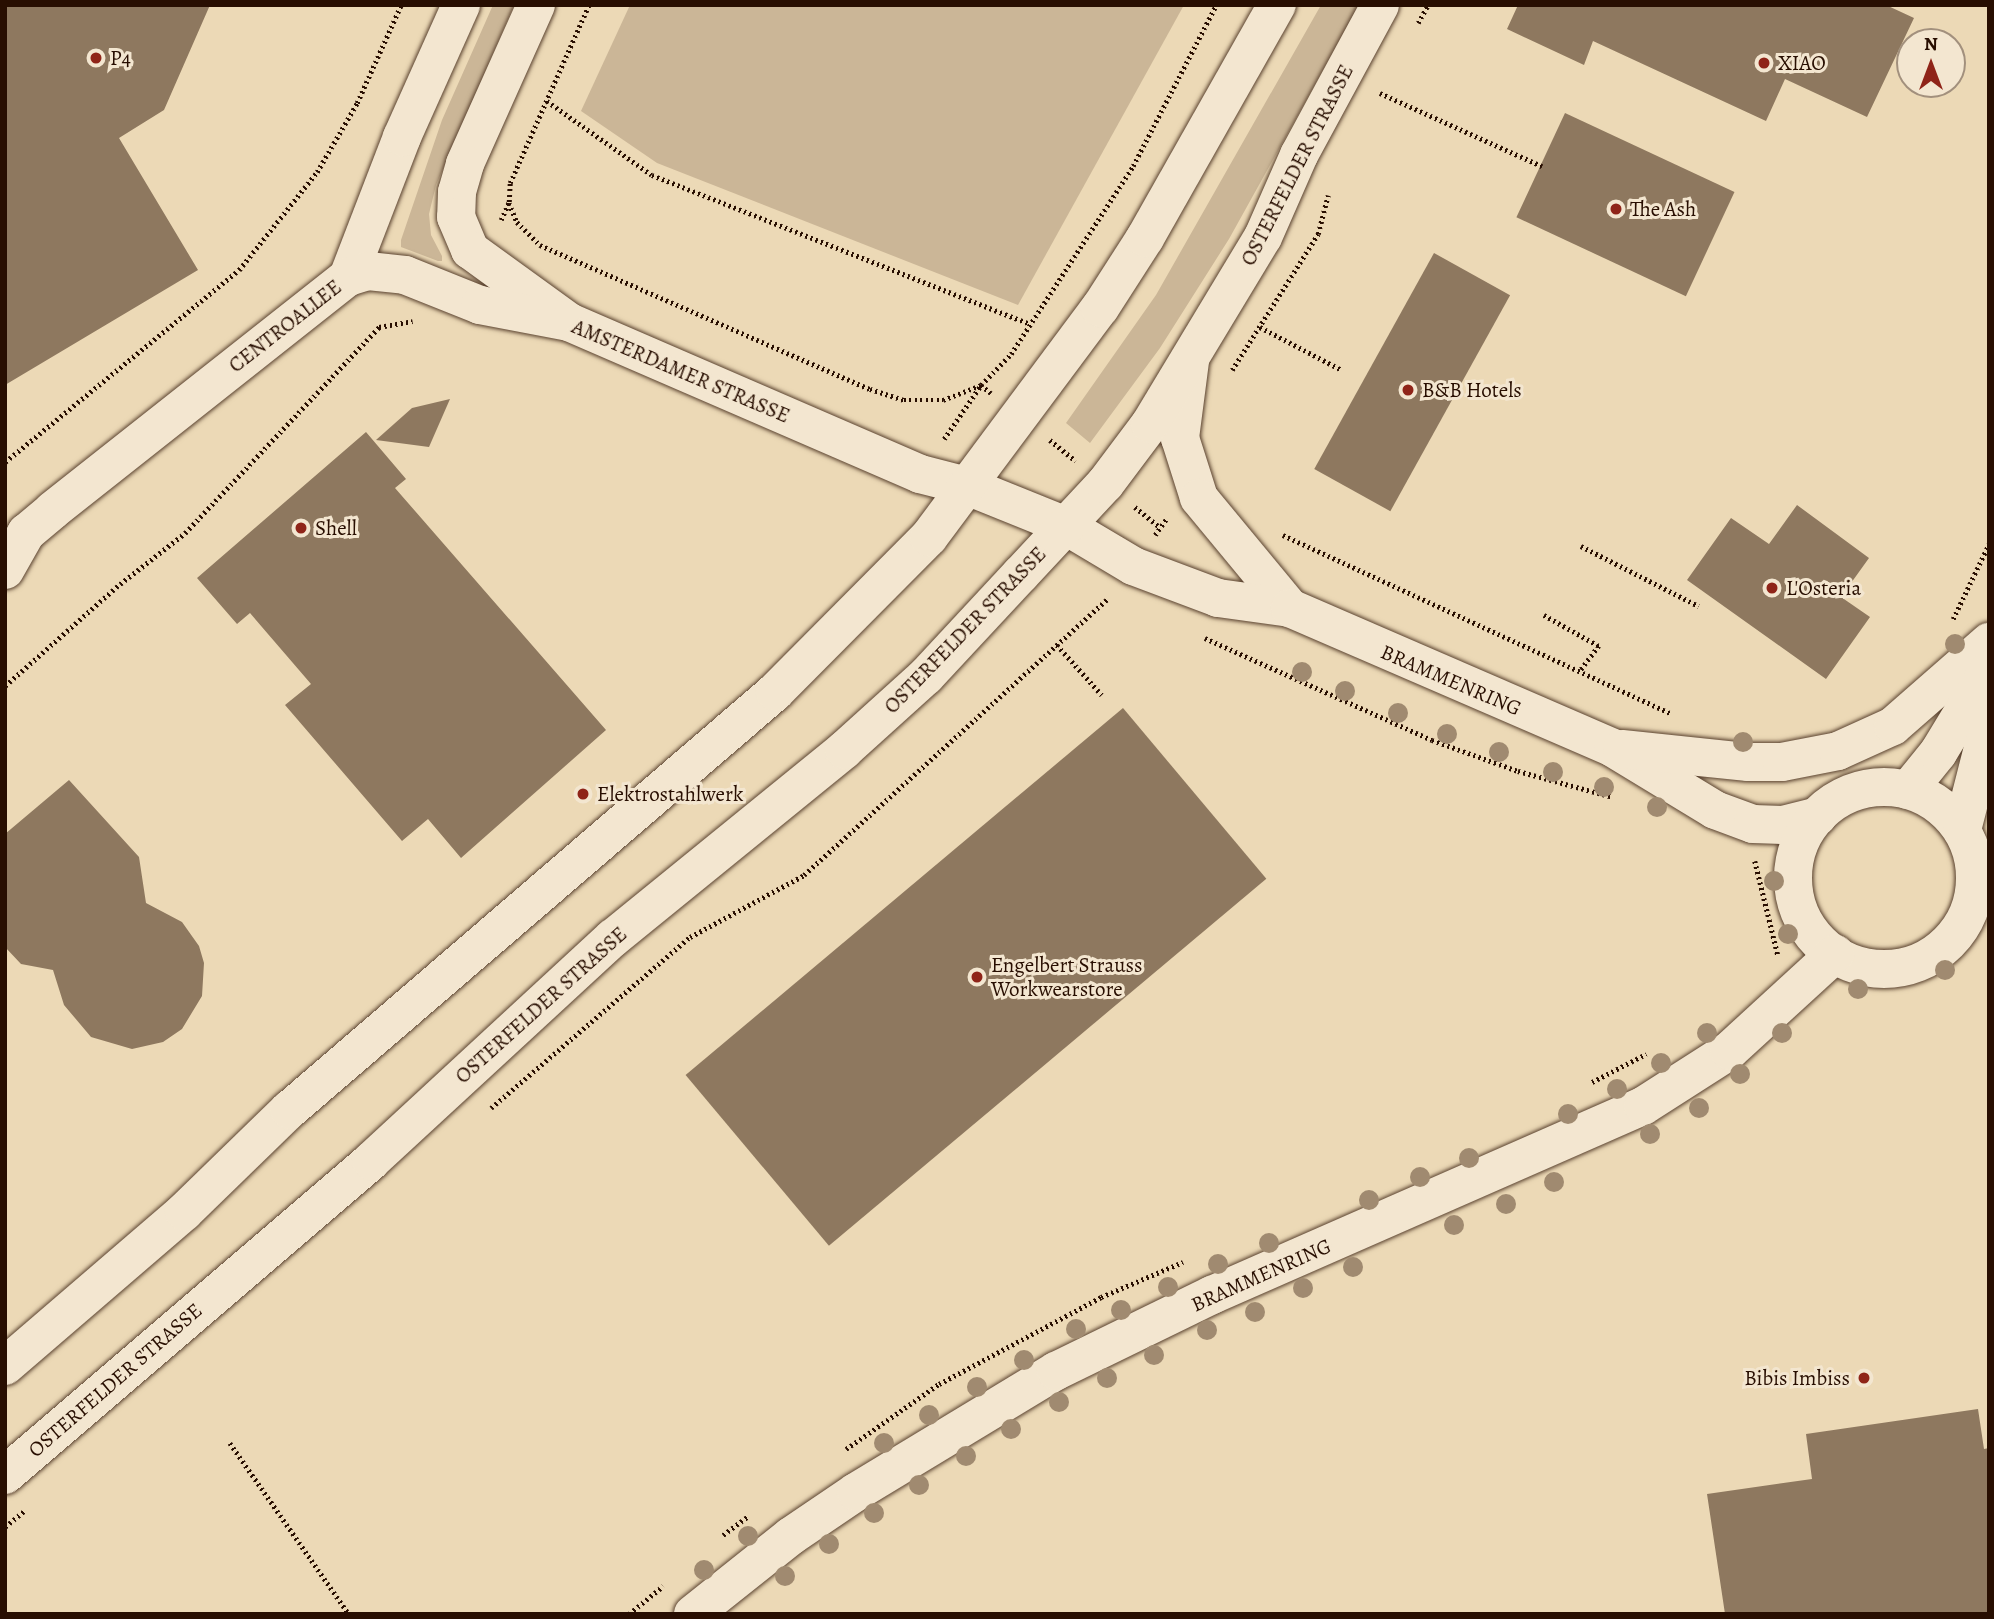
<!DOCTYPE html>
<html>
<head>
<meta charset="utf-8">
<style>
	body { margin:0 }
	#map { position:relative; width:1994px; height:1619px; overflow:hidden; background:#ecd9b6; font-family:Alegreya,serif }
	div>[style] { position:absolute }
	.green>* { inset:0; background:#cbb697 }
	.building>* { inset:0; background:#8e785f; transform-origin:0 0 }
	.path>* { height:4.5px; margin-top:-2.25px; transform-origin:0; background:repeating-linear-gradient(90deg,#280e01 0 2px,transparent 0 5.5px) }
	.roads { filter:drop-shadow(0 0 2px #59412e) drop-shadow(0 0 2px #59412e) }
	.street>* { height:38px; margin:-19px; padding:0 19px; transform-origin:19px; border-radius:19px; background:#f3e6d0 }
	.street>.ring { margin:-19px; padding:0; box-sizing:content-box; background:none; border:38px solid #f3e6d0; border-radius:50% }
	.secondary>* { height:38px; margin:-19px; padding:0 19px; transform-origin:19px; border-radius:19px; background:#f3e6d0 }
	.trees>* { width:20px; height:20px; margin:-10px; border-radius:50%; background:#a08a70 }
	.dots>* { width:19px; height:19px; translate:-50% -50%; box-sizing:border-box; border:4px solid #f3e6d0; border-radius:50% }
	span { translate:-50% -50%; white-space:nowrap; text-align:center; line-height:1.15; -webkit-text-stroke:6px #f3e6d0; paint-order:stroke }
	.poi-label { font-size:21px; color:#280e01 }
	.left { translate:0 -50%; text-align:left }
	.right { translate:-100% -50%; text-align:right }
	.street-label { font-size:21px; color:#280e01 }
	.frame { position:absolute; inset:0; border:7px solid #280e01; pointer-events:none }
	.north { position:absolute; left:1896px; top:28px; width:70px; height:70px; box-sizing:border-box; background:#f3e6d0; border:2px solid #a2907d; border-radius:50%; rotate:0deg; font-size:19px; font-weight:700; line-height:28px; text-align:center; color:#280e01 }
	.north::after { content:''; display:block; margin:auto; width:24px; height:32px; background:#8f2418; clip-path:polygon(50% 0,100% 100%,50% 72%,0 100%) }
</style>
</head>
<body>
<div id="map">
	<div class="green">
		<div style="clip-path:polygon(493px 5px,514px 5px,436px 185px,429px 214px,431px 235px,442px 256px,442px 261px,438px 261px,401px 247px,401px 240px,442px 120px)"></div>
		<div style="clip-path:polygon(630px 5px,1184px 5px,1018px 305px,657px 163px,581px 111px)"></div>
		<div style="clip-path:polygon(1321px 5px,1359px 5px,1229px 239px,1160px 348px,1090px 443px,1066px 423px,1156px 295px)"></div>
	</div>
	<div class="building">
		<div style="clip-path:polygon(5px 5px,210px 5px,164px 110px,119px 138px,198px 270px,5px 385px)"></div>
		<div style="clip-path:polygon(1518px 5px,1886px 5px,1914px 18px,1867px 117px,1785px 79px,1766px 121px,1593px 41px,1584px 65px,1507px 29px)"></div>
		<div style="left:1565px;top:113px;width:187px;height:115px;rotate:25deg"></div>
		<div style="left:1434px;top:253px;width:87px;height:247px;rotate:29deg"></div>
		<div style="clip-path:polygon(450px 399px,429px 447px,376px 440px,412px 408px)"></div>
		<div style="clip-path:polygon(366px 432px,406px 479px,395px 488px,606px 730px,461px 858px,428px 819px,402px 841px,285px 705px,311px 684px,250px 613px,237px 624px,197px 578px)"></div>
		<div style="clip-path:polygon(1797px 505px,1869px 558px,1841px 597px,1870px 617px,1826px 679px,1687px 580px,1731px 518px,1769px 544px)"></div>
		<div style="left:1123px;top:708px;width:223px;height:571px;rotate:50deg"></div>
		<div style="clip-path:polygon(69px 780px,139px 857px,146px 903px,182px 922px,199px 946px,204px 963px,202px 996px,182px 1029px,163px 1042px,132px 1049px,91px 1037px,64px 1005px,53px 970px,21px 964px,5px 947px,5px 834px)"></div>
		<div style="clip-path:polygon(1978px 1409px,1984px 1449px,1989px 1448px,1989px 1614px,1725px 1614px,1707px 1494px,1812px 1479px,1806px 1434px)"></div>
	</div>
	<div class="path">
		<div style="left:1418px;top:23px;width:21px;rotate:-61deg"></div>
		<div style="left:1380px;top:93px;width:178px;rotate:24.3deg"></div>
		<div style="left:547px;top:101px;width:128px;rotate:35.2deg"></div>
		<div style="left:652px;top:175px;width:406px;rotate:21.5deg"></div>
		<div style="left:509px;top:203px;width:21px;rotate:67deg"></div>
		<div style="left:517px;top:222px;width:33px;rotate:45deg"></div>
		<div style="left:540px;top:245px;width:360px;rotate:23.6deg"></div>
		<div style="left:870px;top:389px;width:36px;rotate:18deg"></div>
		<div style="left:904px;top:400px;width:39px"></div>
		<div style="left:943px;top:400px;width:41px;rotate:-21.5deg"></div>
		<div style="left:981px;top:385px;width:13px;rotate:39deg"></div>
		<div style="left:501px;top:220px;width:20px;rotate:-66deg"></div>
		<div style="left:509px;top:202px;width:19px;rotate:-87deg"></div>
		<div style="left:510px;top:183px;width:195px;rotate:-66.1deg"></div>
		<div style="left:1260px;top:327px;width:93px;rotate:27.7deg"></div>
		<div style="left:1232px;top:370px;width:161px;rotate:-57.7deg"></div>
		<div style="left:1318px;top:234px;width:40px;rotate:-75.6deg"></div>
		<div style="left:944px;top:439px;width:65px;rotate:-55.6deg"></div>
		<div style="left:981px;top:385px;width:43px;rotate:-45.9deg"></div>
		<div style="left:1011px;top:354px;width:224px;rotate:-57deg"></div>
		<div style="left:1133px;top:166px;width:181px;rotate:-62.7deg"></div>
		<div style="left:1050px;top:440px;width:33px;rotate:39deg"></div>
		<div style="left:5px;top:462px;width:303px;rotate:-39.4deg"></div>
		<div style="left:239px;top:270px;width:125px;rotate:-51.5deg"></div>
		<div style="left:317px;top:172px;width:80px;rotate:-59.9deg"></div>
		<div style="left:357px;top:103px;width:107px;rotate:-65.8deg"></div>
		<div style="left:1135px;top:507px;width:32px;rotate:39deg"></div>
		<div style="left:1155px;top:535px;width:19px;rotate:-55deg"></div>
		<div style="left:1283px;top:535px;width:426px;rotate:24.7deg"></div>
		<div style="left:1581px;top:546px;width:132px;rotate:27deg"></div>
		<div style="left:1544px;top:615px;width:63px;rotate:29.4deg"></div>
		<div style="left:1599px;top:646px;width:31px;rotate:127deg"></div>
		<div style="left:1953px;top:619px;width:83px;rotate:-64.4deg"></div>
		<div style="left:1205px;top:638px;width:249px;rotate:24.2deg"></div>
		<div style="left:1432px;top:740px;width:91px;rotate:19.8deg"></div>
		<div style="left:1518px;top:771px;width:98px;rotate:15.3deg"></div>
		<div style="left:1057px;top:645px;width:67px;rotate:48deg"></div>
		<div style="left:5px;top:686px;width:154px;rotate:-41.6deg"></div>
		<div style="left:120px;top:584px;width:83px;rotate:-38.1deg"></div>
		<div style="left:185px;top:533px;width:283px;rotate:-46.7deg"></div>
		<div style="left:379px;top:327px;width:34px;rotate:-10deg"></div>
		<div style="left:1755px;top:861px;width:97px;rotate:76.3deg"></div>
		<div style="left:1592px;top:1082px;width:61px;rotate:-27.4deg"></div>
		<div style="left:491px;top:1108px;width:262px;rotate:-40.7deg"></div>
		<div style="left:690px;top:937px;width:130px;rotate:-28.5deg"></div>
		<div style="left:804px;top:875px;width:411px;rotate:-42.3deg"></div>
		<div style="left:230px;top:1443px;width:208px;rotate:55.2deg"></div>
		<div style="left:846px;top:1449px;width:113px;rotate:-35deg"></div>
		<div style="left:939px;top:1384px;width:184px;rotate:-28.2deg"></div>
		<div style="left:1101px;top:1297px;width:89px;rotate:-23.1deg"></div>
		<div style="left:5px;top:1527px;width:25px;rotate:-40deg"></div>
		<div style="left:723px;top:1535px;width:30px;rotate:-37deg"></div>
		<div style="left:629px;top:1614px;width:44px;rotate:-39.5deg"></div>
	</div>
	<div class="roads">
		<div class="street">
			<div style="left:536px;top:5px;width:174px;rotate:114.1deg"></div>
			<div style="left:465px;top:164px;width:29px;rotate:106deg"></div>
			<div style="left:457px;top:192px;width:25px;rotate:92deg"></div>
			<div style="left:456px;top:217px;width:36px;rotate:67deg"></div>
			<div style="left:470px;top:250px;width:122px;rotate:36deg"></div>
			<div style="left:348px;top:277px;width:150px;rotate:-68.9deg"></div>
			<div style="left:402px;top:137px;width:145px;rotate:-65.9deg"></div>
			<div style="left:1190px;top:361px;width:78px;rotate:97.4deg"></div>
			<div style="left:1180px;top:438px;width:63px;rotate:72.4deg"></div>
			<div style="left:1199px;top:498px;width:143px;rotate:50.4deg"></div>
			<div style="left:1066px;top:526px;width:78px;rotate:30.8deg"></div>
			<div style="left:1133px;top:566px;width:91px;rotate:20.6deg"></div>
			<div style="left:1218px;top:598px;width:73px;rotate:7.9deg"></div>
			<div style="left:1290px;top:608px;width:352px;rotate:23.4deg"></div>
			<div style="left:1613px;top:748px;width:119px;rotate:31.3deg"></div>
			<div style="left:1715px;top:810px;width:40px;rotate:20.2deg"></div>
			<div style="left:1753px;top:824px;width:30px;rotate:2deg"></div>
			<div style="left:1783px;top:825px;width:36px;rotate:-14deg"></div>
			<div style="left:1622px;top:749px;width:127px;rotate:5.9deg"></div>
			<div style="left:1748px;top:762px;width:34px"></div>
			<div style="left:1782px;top:762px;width:57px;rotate:-11.1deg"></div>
			<div style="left:1838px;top:751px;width:60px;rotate:-24.4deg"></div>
			<div style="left:1893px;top:726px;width:128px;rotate:-41.2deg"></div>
			<div class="ring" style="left:1793px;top:787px;width:144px;height:144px"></div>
			<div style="left:1908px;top:790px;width:48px;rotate:-51deg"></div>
			<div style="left:1938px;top:753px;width:98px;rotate:-58.7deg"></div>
			<div style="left:1962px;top:830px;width:109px;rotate:-75.7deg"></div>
			<div style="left:693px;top:1614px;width:125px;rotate:-38.5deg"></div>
			<div style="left:791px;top:1536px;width:78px;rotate:-34.1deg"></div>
			<div style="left:856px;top:1492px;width:234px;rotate:-31.2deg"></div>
			<div style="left:1056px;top:1371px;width:174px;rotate:-26deg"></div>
			<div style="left:1212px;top:1295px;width:471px;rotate:-23.7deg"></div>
			<div style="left:1643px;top:1106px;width:102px;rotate:-32.6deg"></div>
			<div style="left:1729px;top:1051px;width:144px;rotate:-42.5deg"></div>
		</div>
		<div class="secondary">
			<div style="left:5px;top:570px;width:43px;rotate:-60.4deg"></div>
			<div style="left:26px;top:533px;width:35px;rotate:-40deg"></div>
			<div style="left:53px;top:510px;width:376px;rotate:-38.3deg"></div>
			<div style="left:348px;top:277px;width:21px;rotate:-17deg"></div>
			<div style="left:368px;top:271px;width:37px;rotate:6deg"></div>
			<div style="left:405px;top:275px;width:81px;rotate:21.8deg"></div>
			<div style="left:480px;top:305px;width:91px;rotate:10.8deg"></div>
			<div style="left:569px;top:322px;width:382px;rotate:23.4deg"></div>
			<div style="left:920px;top:474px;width:49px;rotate:14.3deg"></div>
			<div style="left:967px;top:486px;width:107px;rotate:22deg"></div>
			<div style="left:5px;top:1366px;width:236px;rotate:-40.7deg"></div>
			<div style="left:184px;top:1212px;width:146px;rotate:-44.2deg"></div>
			<div style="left:289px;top:1110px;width:641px;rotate:-40.7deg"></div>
			<div style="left:775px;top:692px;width:218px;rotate:-45.2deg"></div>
			<div style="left:929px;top:537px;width:286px;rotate:-53.3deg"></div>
			<div style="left:1100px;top:308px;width:83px;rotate:-57.3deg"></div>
			<div style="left:1145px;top:238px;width:268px;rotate:-60.5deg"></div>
			<div style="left:5px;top:1475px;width:482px;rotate:-40.6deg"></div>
			<div style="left:371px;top:1161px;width:329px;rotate:-42.7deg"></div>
			<div style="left:613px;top:938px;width:298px;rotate:-39.1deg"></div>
			<div style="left:844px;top:750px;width:110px;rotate:-42.1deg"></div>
			<div style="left:926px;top:676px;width:138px;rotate:-47.1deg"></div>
			<div style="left:1020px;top:575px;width:125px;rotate:-47deg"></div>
			<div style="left:1105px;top:484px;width:75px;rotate:-53.1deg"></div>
			<div style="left:1150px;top:424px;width:218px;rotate:-58.9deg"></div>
			<div style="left:1263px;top:237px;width:90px;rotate:-66.3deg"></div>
			<div style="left:1299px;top:155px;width:170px;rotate:-61.6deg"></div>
		</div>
	</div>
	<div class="trees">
		<div style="left:1955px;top:644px"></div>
		<div style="left:1302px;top:672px"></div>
		<div style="left:1345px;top:691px"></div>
		<div style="left:1398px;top:713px"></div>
		<div style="left:1447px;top:734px"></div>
		<div style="left:1743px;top:742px"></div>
		<div style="left:1499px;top:752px"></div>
		<div style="left:1553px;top:772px"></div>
		<div style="left:1604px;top:787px"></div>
		<div style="left:1657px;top:807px"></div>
		<div style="left:1774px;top:881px"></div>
		<div style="left:1788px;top:934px"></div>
		<div style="left:1945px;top:970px"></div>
		<div style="left:1858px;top:989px"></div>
		<div style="left:1707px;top:1033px"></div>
		<div style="left:1782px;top:1033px"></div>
		<div style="left:1661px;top:1063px"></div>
		<div style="left:1740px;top:1074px"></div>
		<div style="left:1617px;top:1089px"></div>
		<div style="left:1699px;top:1108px"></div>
		<div style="left:1568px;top:1114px"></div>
		<div style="left:1650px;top:1134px"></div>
		<div style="left:1469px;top:1158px"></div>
		<div style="left:1420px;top:1177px"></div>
		<div style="left:1554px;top:1182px"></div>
		<div style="left:1369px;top:1200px"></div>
		<div style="left:1506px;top:1204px"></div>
		<div style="left:1454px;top:1225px"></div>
		<div style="left:1269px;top:1243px"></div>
		<div style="left:1218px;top:1264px"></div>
		<div style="left:1353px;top:1267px"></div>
		<div style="left:1168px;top:1287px"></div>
		<div style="left:1303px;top:1288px"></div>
		<div style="left:1121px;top:1310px"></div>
		<div style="left:1255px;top:1312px"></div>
		<div style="left:1076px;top:1329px"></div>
		<div style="left:1207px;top:1330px"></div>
		<div style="left:1154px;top:1355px"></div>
		<div style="left:1024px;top:1360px"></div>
		<div style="left:1107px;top:1378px"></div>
		<div style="left:977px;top:1387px"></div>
		<div style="left:1059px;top:1402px"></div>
		<div style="left:929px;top:1415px"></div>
		<div style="left:1011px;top:1429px"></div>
		<div style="left:884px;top:1443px"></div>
		<div style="left:966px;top:1456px"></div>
		<div style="left:919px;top:1485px"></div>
		<div style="left:874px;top:1513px"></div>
		<div style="left:748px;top:1536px"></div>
		<div style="left:829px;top:1544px"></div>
		<div style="left:704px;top:1570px"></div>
		<div style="left:785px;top:1576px"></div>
	</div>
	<div class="dots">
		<div style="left:96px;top:58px;background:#8f2418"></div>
		<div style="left:1764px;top:63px;background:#8f2418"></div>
		<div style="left:1616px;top:209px;background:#8f2418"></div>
		<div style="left:1408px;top:390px;background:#8f2418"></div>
		<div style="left:301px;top:528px;background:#8f2418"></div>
		<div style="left:1772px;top:588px;background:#8f2418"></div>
		<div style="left:583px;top:794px;background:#8f2418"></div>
		<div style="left:977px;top:977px;background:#8f2418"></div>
		<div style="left:1864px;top:1378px;background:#8f2418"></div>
	</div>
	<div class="poi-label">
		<span class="left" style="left:110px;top:58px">P4</span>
		<span class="left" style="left:1778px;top:63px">XIAO</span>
		<span class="left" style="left:1630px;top:209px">The Ash</span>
		<span class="left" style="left:1422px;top:390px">B&amp;B Hotels</span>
		<span class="left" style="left:315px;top:528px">Shell</span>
		<span class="left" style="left:1786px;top:588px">L'Osteria</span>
		<span class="left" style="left:597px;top:794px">Elektrostahlwerk</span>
		<span class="left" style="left:991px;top:977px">Engelbert Strauss<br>Workwearstore</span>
		<span class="right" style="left:1850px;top:1378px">Bibis Imbiss</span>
	</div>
	<div class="street-label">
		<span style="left:1297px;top:165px;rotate:-63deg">OSTERFELDER STRASSE</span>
		<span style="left:285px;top:326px;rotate:-38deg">CENTROALLEE</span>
		<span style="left:681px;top:371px;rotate:23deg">AMSTERDAMER STRASSE</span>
		<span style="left:965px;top:630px;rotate:-46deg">OSTERFELDER STRASSE</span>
		<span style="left:1451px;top:680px;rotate:23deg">BRAMMENRING</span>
		<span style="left:541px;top:1005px;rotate:-42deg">OSTERFELDER STRASSE</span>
		<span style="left:1261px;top:1275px;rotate:-24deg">BRAMMENRING</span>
		<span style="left:115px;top:1380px;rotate:-41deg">OSTERFELDER STRASSE</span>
	</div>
	<div class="frame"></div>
	<div class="north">N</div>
</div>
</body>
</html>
